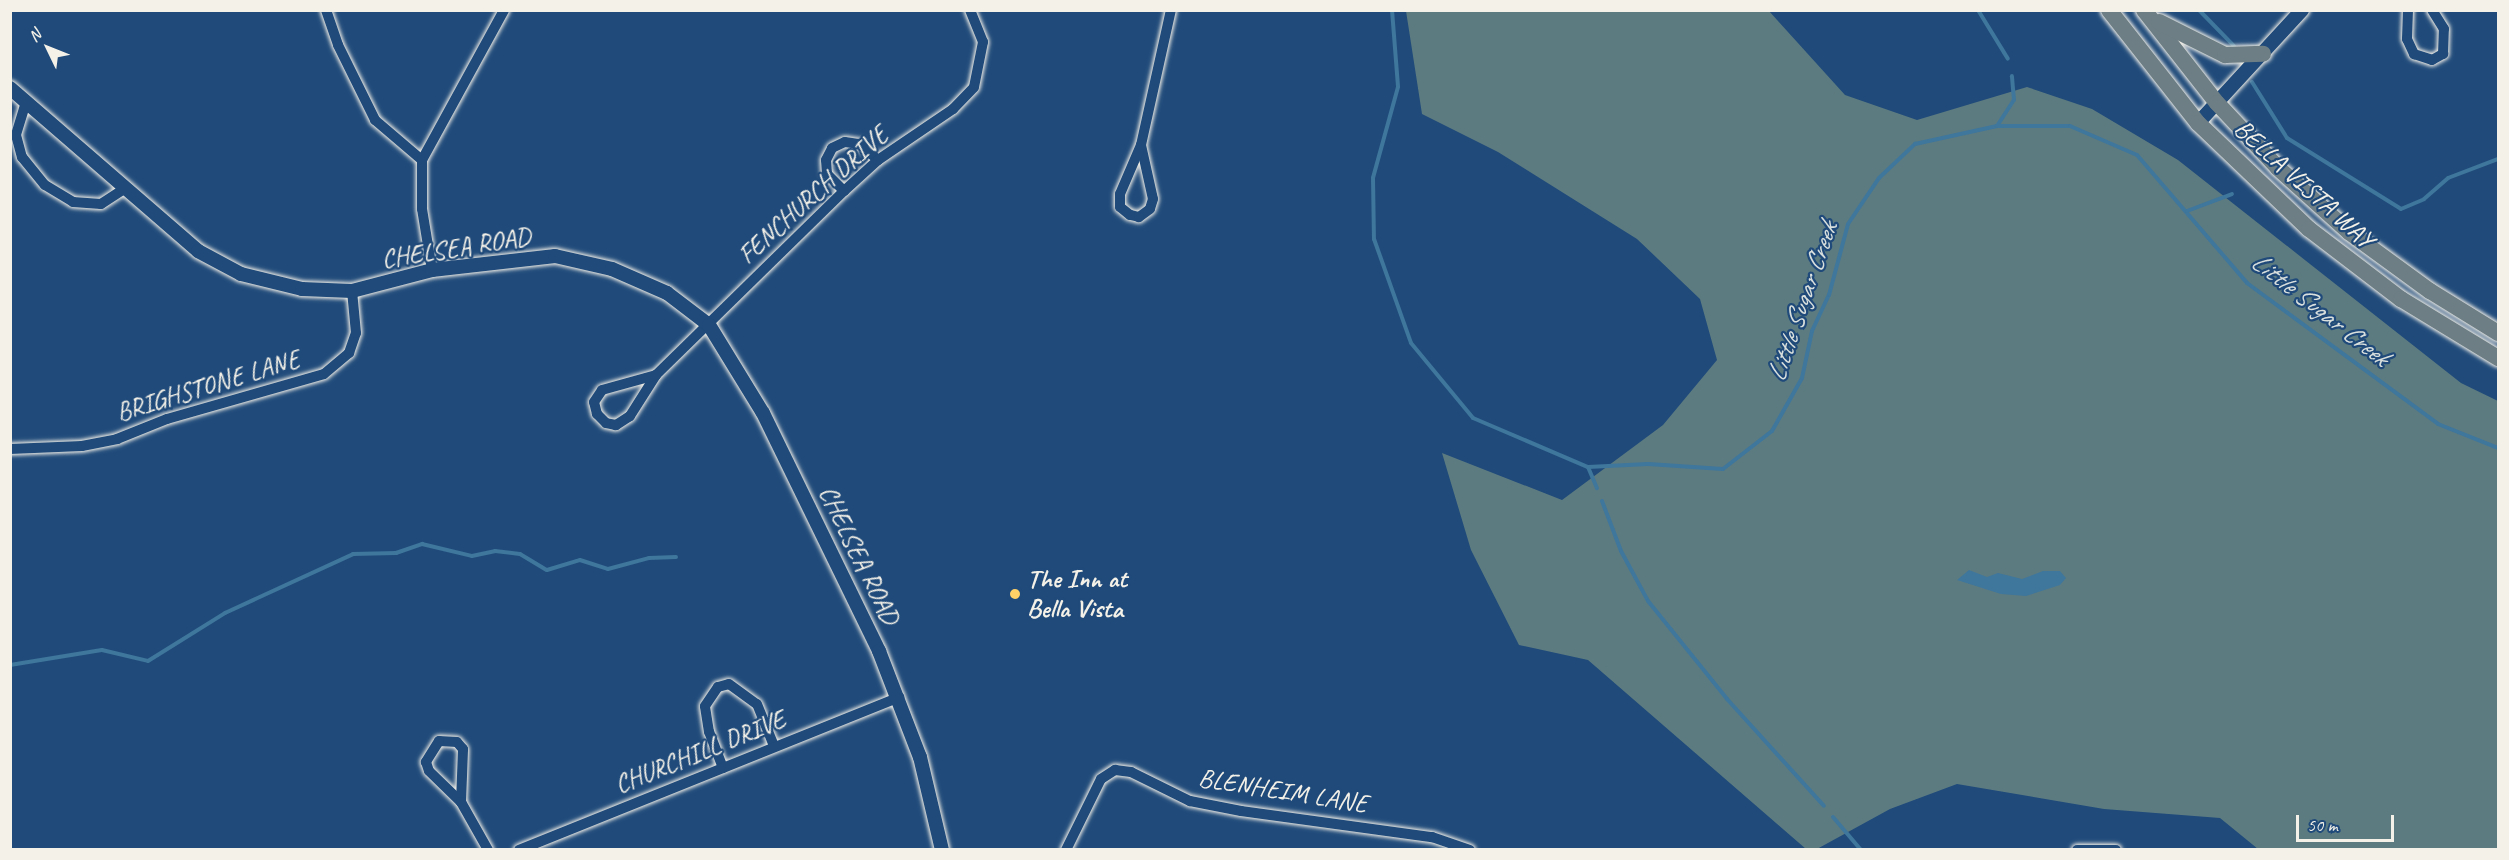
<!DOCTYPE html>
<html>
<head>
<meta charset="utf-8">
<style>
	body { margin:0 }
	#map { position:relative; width:2509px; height:860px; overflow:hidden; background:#1f4a7a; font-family:Caveat,sans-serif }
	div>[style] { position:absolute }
	.green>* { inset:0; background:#5c7b80 }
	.water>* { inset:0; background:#3f769c }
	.stream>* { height:4px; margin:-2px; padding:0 2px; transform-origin:2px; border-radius:2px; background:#3f769c }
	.roads { filter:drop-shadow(0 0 2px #f4f1e8) drop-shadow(0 0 2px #f4f1e8) }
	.minor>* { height:10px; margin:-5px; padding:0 5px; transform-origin:5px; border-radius:5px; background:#1f4a7a }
	.tertiary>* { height:14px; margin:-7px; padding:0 7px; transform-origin:7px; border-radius:7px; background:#1f4a7a }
	.primary>* { height:16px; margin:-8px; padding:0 8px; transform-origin:8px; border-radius:8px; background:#6d7e84 }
	.dots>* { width:16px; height:16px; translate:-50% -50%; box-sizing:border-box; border:3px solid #1f4a7a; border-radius:50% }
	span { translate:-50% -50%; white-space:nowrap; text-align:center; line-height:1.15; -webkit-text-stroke:4.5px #1f4a7a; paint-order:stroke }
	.street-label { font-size:26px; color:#f4f1e8 }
	.poi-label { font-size:26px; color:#f4f1e8; font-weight:700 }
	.left { translate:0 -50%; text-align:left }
	.water-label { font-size:27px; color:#d9dfdd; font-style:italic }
	.frame { position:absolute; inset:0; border:12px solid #f4f1e8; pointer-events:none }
	.north { position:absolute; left:18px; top:18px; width:60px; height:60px; -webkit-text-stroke:4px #1f4a7a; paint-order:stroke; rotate:313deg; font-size:16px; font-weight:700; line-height:24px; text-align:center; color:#f4f1e8 }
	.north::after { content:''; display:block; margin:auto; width:21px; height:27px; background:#f4f1e8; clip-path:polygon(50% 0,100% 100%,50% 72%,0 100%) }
	.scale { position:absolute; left:2296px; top:815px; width:98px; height:27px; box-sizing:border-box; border:3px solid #f4f1e8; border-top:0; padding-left:8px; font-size:18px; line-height:21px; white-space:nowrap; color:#f4f1e8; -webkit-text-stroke:4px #1f4a7a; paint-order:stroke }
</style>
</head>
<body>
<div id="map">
	<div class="green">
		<div style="clip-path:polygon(1406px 11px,1769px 11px,1845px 95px,1917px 120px,2027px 87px,2092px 109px,2178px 160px,2461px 383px,2498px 401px,2498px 849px,2258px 849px,2220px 818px,2104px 809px,1957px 784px,1890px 809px,1817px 849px,1806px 849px,1588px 660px,1519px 645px,1471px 550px,1442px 453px,1562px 500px,1663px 425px,1717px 360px,1700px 299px,1637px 239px,1498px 152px,1422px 114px)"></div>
	</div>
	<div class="water">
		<div style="clip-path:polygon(1969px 570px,1987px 577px,1998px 573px,2022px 579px,2043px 571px,2060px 571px,2066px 578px,2060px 585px,2026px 596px,2001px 594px,1957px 580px)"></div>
	</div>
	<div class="stream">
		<div style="left:1392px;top:10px;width:77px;rotate:85.5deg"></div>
		<div style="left:1398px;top:87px;width:94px;rotate:105.4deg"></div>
		<div style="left:1373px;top:178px;width:61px;rotate:89.1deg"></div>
		<div style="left:1374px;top:239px;width:110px;rotate:70.4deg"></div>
		<div style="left:1411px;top:343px;width:97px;rotate:50.4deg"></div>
		<div style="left:1473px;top:418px;width:125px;rotate:23.1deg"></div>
		<div style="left:1588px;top:467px;width:60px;rotate:-2.9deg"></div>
		<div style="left:1648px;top:464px;width:75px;rotate:3.8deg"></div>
		<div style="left:1723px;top:469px;width:62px;rotate:-37.8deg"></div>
		<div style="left:1772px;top:431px;width:61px;rotate:-60.5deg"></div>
		<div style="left:1802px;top:378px;width:48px;rotate:-78deg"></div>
		<div style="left:1812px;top:331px;width:40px;rotate:-65deg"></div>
		<div style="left:1829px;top:295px;width:73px;rotate:-75deg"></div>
		<div style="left:1848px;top:224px;width:55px;rotate:-56deg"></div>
		<div style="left:1879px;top:178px;width:50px;rotate:-43.4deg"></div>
		<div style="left:1915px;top:144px;width:84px;rotate:-12.4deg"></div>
		<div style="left:1997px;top:126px;width:73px"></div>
		<div style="left:2070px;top:126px;width:73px;rotate:23.4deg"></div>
		<div style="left:2137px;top:155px;width:169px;rotate:49.3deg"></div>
		<div style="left:2247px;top:283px;width:237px;rotate:36.4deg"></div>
		<div style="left:2438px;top:424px;width:65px;rotate:21.8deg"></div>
		<div style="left:1978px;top:10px;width:57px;rotate:58.5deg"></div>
		<div style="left:2199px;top:10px;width:50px;rotate:45.8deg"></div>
		<div style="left:2252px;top:82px;width:66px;rotate:58deg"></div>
		<div style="left:2287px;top:138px;width:134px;rotate:31.9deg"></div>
		<div style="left:2401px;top:209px;width:25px;rotate:-23deg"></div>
		<div style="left:2424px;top:199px;width:32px;rotate:-41deg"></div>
		<div style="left:2448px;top:178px;width:53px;rotate:-20.8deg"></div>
		<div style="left:1997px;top:126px;width:31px;rotate:-57deg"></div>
		<div style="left:2014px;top:100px;width:24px;rotate:-95deg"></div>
		<div style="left:2187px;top:211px;width:48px;rotate:-20.7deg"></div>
		<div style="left:1588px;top:467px;width:23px;rotate:67deg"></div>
		<div style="left:1602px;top:501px;width:53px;rotate:69.2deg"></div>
		<div style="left:1621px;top:551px;width:57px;rotate:61.6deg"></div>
		<div style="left:1648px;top:601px;width:126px;rotate:51.1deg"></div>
		<div style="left:1727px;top:699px;width:144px;rotate:47.8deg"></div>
		<div style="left:10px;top:665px;width:93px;rotate:-9.3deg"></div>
		<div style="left:102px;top:650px;width:47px;rotate:13.4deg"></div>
		<div style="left:148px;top:661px;width:91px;rotate:-31.9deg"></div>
		<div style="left:225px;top:613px;width:141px;rotate:-24.7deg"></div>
		<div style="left:353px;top:554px;width:43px;rotate:-1.3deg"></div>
		<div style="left:396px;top:553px;width:28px;rotate:-19deg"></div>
		<div style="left:422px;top:544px;width:51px;rotate:13.5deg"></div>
		<div style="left:472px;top:556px;width:24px;rotate:-12deg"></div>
		<div style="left:495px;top:551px;width:25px;rotate:7deg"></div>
		<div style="left:520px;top:554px;width:31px;rotate:31deg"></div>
		<div style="left:547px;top:570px;width:34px;rotate:-17deg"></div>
		<div style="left:580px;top:560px;width:29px;rotate:18deg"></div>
		<div style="left:608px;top:569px;width:42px;rotate:-15deg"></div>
		<div style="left:649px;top:558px;width:27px;rotate:-2deg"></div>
		<div style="left:1833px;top:817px;width:43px;rotate:49.7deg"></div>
	</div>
	<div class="roads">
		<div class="minor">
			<div style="left:326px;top:10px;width:37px;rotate:71deg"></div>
			<div style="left:338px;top:45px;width:84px;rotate:63.7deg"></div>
			<div style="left:375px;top:120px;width:62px;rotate:40.4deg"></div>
			<div style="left:2408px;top:10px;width:29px;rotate:92deg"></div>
			<div style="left:2407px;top:39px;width:17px;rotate:65deg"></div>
			<div style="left:2414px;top:54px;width:19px;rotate:18deg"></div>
			<div style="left:2432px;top:60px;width:13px;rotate:-29deg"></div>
			<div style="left:2443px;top:54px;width:25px;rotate:-88deg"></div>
			<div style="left:2444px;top:29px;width:22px;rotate:-122deg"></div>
			<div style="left:26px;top:102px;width:34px;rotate:107deg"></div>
			<div style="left:16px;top:135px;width:23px;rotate:75deg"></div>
			<div style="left:22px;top:157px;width:36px;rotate:51deg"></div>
			<div style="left:45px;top:185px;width:33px;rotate:31deg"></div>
			<div style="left:73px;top:202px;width:28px;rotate:4deg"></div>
			<div style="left:101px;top:204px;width:27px;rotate:-33deg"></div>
			<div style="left:1141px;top:145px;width:55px;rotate:77.5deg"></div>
			<div style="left:1153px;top:199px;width:10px;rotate:107deg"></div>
			<div style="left:1150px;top:209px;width:14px;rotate:144deg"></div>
			<div style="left:1139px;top:217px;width:9px;rotate:-167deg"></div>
			<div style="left:1130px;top:215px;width:13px;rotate:-141deg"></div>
			<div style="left:1120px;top:207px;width:13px;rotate:-90deg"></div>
			<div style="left:1120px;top:194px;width:53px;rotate:-66.8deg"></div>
			<div style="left:1141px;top:145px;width:138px;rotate:-77.5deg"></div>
			<div style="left:844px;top:191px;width:24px;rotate:-135deg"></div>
			<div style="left:827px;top:174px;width:14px;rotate:-94deg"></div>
			<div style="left:826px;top:160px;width:13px;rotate:-63deg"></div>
			<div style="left:832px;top:148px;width:14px;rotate:-25deg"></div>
			<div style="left:845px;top:142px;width:15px;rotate:8deg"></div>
			<div style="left:860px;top:144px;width:24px;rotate:42deg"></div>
			<div style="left:432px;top:270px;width:62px;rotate:-99.3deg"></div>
			<div style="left:422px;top:209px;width:49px;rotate:-90deg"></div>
			<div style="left:422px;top:160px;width:171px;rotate:-61.3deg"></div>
			<div style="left:656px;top:375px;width:49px;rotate:122.4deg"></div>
			<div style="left:630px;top:416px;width:17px;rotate:147deg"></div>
			<div style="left:616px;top:425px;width:10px;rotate:-169deg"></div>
			<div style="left:606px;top:423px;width:13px;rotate:-135deg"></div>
			<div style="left:597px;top:414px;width:12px;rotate:-104deg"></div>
			<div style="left:594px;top:402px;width:14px;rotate:-56deg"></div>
			<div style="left:602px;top:390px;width:56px;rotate:-15.5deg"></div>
			<div style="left:656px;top:375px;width:263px;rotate:-44.4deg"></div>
			<div style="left:844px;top:191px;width:46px;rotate:-42.4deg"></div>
			<div style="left:878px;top:160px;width:91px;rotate:-34.2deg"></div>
			<div style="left:953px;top:109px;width:30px;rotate:-46deg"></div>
			<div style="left:974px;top:87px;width:46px;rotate:-78.7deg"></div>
			<div style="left:983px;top:42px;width:35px;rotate:-112deg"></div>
			<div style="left:10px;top:449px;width:72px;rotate:-2.4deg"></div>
			<div style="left:82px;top:446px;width:36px;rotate:-11deg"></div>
			<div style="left:117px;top:439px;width:54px;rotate:-21.8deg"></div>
			<div style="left:167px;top:419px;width:163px;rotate:-16deg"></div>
			<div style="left:324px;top:374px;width:33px;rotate:-40deg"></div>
			<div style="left:349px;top:353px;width:21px;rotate:-71deg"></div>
			<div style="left:356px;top:333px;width:42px;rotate:-95.4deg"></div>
			<div style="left:723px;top:768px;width:39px;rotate:-111deg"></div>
			<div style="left:709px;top:732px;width:26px;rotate:-99deg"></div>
			<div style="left:705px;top:706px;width:23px;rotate:-56deg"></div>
			<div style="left:718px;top:687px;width:11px;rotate:-15deg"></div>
			<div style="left:729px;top:684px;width:34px;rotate:36deg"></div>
			<div style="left:757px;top:704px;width:45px;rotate:68deg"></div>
			<div style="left:461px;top:802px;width:53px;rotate:-87.8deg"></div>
			<div style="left:463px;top:749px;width:9px;rotate:-131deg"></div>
			<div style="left:457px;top:742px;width:18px;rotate:-177deg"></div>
			<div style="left:439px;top:741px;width:25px;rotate:122deg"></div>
			<div style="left:426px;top:762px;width:9px;rotate:72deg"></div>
			<div style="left:429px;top:771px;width:45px;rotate:44.1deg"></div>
			<div style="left:461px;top:802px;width:55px;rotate:60.6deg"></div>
			<div style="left:519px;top:850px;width:410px;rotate:-21.9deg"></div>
			<div style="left:1066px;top:850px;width:79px;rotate:-63.8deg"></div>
			<div style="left:1101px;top:779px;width:17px;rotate:-33deg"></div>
			<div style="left:1115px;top:770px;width:16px;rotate:7deg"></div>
			<div style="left:1131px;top:772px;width:66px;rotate:26.2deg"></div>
			<div style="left:1190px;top:801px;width:52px;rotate:11.1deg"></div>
			<div style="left:1241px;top:811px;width:193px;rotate:7.8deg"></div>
			<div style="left:1432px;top:837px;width:40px;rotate:18.9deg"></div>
			<div style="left:2077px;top:850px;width:39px"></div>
		</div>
		<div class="tertiary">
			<div style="left:10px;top:88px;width:249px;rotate:40.9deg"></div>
			<div style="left:198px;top:251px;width:49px;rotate:28.1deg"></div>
			<div style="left:241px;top:274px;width:63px;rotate:13.8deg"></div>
			<div style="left:302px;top:289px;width:50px;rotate:2.3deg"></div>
			<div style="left:352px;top:291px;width:83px;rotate:-14.7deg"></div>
			<div style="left:432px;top:270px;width:124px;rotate:-6.5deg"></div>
			<div style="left:555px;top:256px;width:58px;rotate:12.8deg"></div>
			<div style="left:612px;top:269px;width:60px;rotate:23.6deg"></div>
			<div style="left:667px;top:293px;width:53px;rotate:37.3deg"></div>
			<div style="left:709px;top:325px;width:103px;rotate:58.5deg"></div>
			<div style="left:763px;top:413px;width:265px;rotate:64deg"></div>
			<div style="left:879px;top:651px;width:114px;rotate:68.9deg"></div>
			<div style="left:920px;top:757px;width:96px;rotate:76.7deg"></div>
			<div style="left:2198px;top:123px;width:154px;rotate:-47.4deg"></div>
		</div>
		<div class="primary">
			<div style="left:2109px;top:10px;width:144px;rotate:51.8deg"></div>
			<div style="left:2198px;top:123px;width:153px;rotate:43.7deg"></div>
			<div style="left:2309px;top:229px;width:116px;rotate:37.3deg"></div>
			<div style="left:2401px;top:299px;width:114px;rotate:31.3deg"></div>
			<div style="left:2144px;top:10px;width:118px;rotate:51.9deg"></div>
			<div style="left:2217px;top:103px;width:89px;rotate:46.8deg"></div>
			<div style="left:2278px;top:168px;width:96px;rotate:42deg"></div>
			<div style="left:2349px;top:232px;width:100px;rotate:36.1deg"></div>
			<div style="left:2430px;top:291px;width:80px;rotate:31.7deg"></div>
			<div style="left:2159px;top:22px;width:74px;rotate:26.6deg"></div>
			<div style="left:2225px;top:55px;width:38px;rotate:-2deg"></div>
		</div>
	</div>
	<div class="dots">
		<div style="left:1015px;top:594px;background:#ffd166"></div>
	</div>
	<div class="street-label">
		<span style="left:2304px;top:184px;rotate:42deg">BELLA VISTA WAY</span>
		<span style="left:813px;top:195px;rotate:-42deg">FENCHURCH DRIVE</span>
		<span style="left:456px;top:248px;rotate:-9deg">CHELSEA ROAD</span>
		<span style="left:208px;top:386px;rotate:-17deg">BRIGHSTONE LANE</span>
		<span style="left:859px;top:555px;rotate:64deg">CHELSEA ROAD</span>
		<span style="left:700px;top:752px;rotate:-22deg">CHURCHILL DRIVE</span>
		<span style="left:1283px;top:791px;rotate:9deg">BLENHEIM LANE</span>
	</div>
	<div class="poi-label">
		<span class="left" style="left:1027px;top:594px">The Inn at<br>Bella Vista</span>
	</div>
	<div class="water-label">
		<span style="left:1802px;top:302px;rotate:-71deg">Little Sugar Creek</span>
		<span style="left:2320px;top:309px;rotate:38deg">Little Sugar Creek</span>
	</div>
	<div class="frame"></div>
	<div class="north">N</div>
	<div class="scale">50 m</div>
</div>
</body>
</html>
